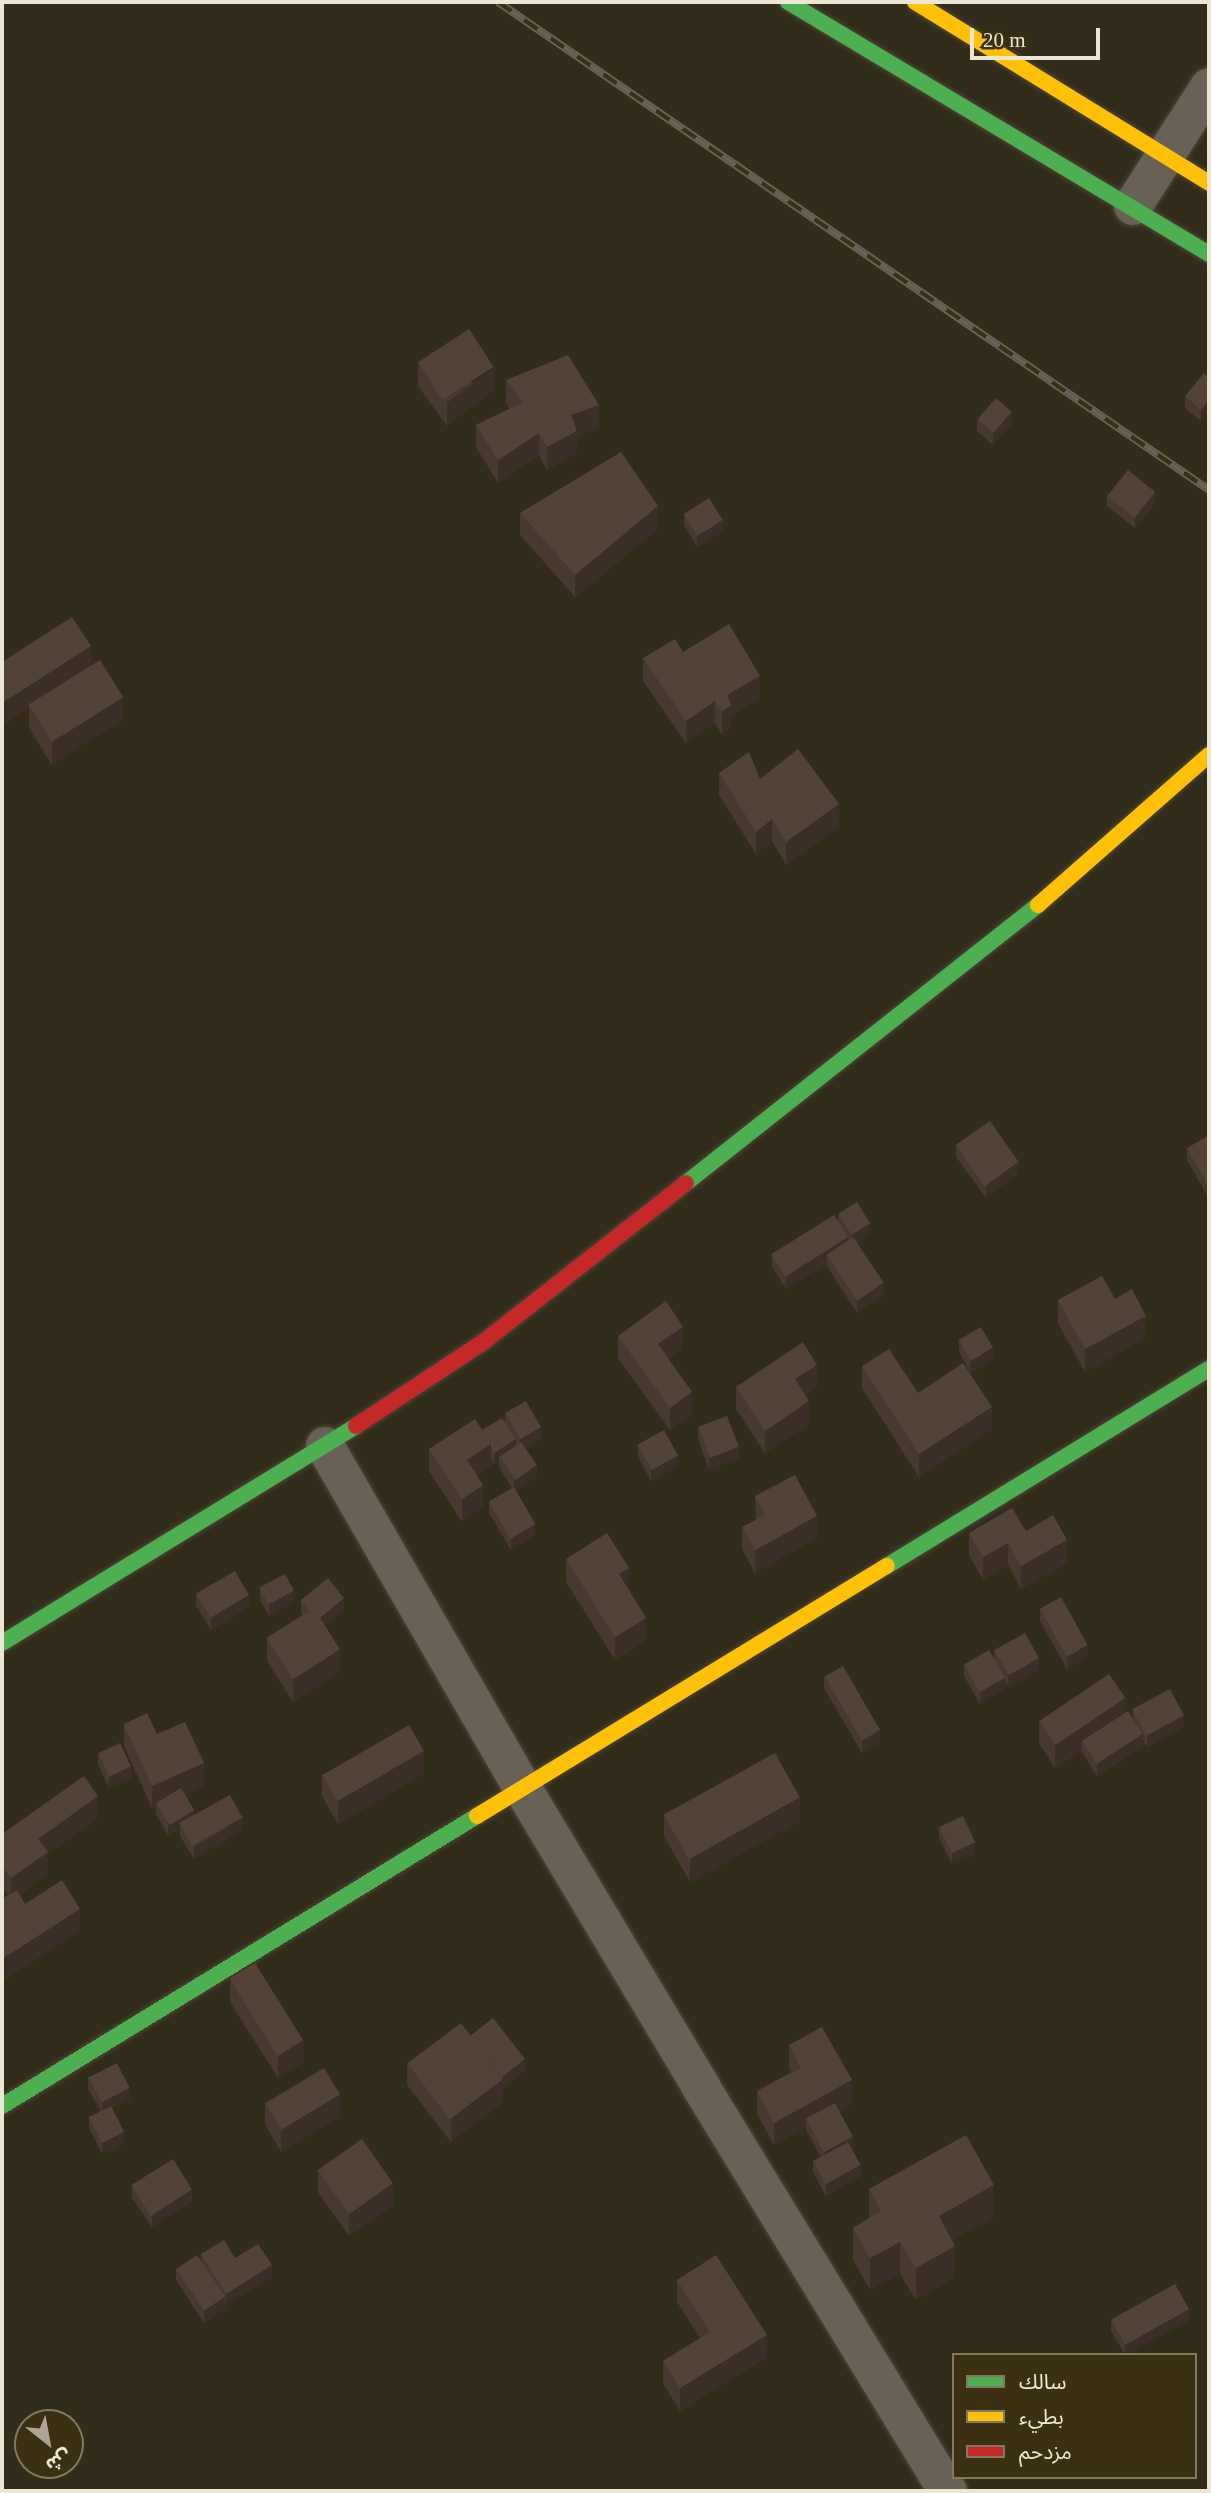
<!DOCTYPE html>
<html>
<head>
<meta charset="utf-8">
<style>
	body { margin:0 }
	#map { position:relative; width:1211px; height:2493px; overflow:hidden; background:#322c1b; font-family:"Times New Roman","Noto Sans Arabic",serif }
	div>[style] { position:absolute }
	.roads { filter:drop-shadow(0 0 2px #4c4639) drop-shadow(0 0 2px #4c4639) }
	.street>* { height:38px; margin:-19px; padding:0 19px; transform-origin:19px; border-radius:19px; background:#686256 }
	.fast>* { height:16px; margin:-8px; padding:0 8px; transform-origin:8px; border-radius:8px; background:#4caf50 }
	.slow>* { height:16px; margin:-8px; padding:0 8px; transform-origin:8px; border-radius:8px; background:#ffc107 }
	.jam>* { height:16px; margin:-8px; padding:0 8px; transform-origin:8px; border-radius:8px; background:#c62828 }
	.rail>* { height:8px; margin-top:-4px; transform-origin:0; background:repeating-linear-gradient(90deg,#3b3012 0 16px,#676255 0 32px); box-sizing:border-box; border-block:2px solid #676255 }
	.wall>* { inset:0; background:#473930 }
	.shaded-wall>* { inset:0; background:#3a2e27 }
	.building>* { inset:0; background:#534238; transform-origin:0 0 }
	span { translate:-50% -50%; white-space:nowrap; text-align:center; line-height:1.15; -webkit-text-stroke:5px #3b3012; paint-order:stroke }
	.frame { position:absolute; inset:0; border:4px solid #eee6d5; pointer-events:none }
	.legend { position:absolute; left:952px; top:2353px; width:245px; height:126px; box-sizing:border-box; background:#3b3012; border:2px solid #837960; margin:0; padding:9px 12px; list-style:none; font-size:21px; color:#eee6d5 }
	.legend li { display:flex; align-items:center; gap:14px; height:35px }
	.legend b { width:35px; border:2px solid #837960 }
	.north { position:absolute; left:14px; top:2409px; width:70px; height:70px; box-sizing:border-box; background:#3b3012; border:2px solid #837960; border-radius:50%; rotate:149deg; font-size:19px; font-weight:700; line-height:28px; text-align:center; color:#eee6d5 }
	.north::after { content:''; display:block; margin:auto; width:24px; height:32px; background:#aca594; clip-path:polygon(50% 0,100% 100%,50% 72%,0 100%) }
	.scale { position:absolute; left:970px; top:28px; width:130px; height:32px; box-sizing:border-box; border:4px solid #eee6d5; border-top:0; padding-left:9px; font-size:21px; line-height:24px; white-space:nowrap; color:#eee6d5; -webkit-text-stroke:5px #3b3012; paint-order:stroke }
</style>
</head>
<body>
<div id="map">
	<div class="roads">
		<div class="street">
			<div style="left:1133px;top:206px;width:141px;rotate:-57.4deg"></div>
			<div style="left:325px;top:1446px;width:396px;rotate:60deg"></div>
			<div style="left:523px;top:1789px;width:347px;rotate:59.1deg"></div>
			<div style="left:701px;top:2087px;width:474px;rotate:58.6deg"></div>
		</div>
		<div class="fast">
			<div style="left:788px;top:2px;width:491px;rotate:30.9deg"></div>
			<div style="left:686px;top:1183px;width:449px;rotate:-38.3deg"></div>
			<div style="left:887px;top:1566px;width:377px;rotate:-31.5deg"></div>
			<div style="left:2px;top:1643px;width:415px;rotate:-31.5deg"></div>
			<div style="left:2px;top:2106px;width:557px;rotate:-31.41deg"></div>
		</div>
		<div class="slow">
			<div style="left:915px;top:2px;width:345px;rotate:31.6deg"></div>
			<div style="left:1038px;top:905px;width:227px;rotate:-41.3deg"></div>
			<div style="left:477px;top:1816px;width:480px;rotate:-31.4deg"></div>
		</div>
		<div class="jam">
			<div style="left:356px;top:1426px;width:151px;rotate:-33.4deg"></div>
			<div style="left:482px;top:1343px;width:259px;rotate:-38.1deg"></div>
		</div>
	</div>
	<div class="rail">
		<div style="left:498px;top:2px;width:862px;rotate:34.46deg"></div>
	</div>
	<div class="wall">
		<div style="clip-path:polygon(418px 363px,494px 390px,447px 426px,418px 386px)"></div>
		<div style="clip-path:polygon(1209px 378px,1209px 411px,1201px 421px,1185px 408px,1185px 396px)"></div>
		<div style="clip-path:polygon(506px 380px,599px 428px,577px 436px,577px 453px,547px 470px,539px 455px,498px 483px,476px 447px,476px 425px,510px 409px,506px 403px)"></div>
		<div style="clip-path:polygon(977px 419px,1012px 424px,993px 445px,977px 431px)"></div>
		<div style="clip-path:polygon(1107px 495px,1155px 503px,1135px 528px,1107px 506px)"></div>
		<div style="clip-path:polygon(520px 513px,658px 529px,575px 597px,520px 535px)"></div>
		<div style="clip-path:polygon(684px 514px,723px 531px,697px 547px,684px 525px)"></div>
		<div style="clip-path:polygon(683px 652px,760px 698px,731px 715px,731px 727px,722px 735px,715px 723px,686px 743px,643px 681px,643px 658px)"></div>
		<div style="clip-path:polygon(2px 662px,91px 666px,123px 719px,52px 765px,29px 728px,29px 708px,2px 725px)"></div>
		<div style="clip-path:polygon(719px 773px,760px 779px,839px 827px,786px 865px,772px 841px,756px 854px,719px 795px)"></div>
		<div style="clip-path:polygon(1209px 1139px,1209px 1199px,1187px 1160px,1187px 1148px)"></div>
		<div style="clip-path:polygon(956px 1145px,1019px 1173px,986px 1198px,956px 1157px)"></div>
		<div style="clip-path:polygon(838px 1214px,870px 1234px,857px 1243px,884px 1295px,857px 1313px,827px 1266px,827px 1263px,786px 1289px,772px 1267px,772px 1255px,838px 1222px)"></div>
		<div style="clip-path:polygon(1115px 1299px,1146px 1338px,1085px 1372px,1058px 1323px,1058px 1300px)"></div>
		<div style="clip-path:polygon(618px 1336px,683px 1349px,669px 1359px,692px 1414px,670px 1430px,618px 1358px)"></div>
		<div style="clip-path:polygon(959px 1340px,993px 1360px,970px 1373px,959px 1351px)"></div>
		<div style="clip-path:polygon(862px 1366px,918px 1393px,992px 1429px,919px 1477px,862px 1388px)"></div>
		<div style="clip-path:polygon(736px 1387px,817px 1387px,805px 1395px,809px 1424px,765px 1453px,736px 1409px)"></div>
		<div style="clip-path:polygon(505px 1413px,541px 1439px,525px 1448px,537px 1477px,516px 1490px,535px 1536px,511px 1550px,489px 1513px,489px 1502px,512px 1488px,499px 1467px,499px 1461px,494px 1464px,491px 1460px,491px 1466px,477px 1476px,483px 1507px,462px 1522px,429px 1471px,429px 1449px,505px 1422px)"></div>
		<div style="clip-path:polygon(698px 1427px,739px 1459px,709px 1470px,698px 1439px)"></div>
		<div style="clip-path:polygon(638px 1445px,678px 1466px,651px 1481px,638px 1457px)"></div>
		<div style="clip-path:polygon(755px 1496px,817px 1538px,755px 1573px,742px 1549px,742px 1527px,756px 1520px)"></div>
		<div style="clip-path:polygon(1026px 1531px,1067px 1563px,1021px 1589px,1008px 1565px,983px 1580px,969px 1555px,969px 1533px)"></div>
		<div style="clip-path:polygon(566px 1559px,629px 1589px,646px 1640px,615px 1660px,566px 1582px)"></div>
		<div style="clip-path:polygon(260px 1588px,294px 1602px,269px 1616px,260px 1600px)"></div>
		<div style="clip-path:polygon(196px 1594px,249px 1607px,211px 1630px,196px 1606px)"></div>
		<div style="clip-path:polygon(301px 1600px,344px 1610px,325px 1625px,340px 1672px,293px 1702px,267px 1661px,267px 1639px,303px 1615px,301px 1612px)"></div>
		<div style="clip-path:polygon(1040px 1609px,1088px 1657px,1067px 1669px,1040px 1621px)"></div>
		<div style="clip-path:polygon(994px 1650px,1039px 1670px,1008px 1687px,1005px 1681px,1005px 1689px,980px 1704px,964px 1676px,964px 1665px,994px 1659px)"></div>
		<div style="clip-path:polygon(824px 1676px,880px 1742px,862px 1753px,824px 1688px)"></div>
		<div style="clip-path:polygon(1133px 1710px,1184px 1727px,1147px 1747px,1143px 1740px,1143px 1746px,1097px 1776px,1082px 1752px,1082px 1750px,1055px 1768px,1039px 1743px,1039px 1721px,1125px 1712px,1133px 1719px)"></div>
		<div style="clip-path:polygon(124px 1724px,157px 1734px,204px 1785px,185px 1794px,194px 1816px,243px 1830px,194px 1859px,180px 1836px,180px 1829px,168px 1836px,156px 1814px,156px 1807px,152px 1808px,124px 1746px)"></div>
		<div style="clip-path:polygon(98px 1753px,131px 1778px,109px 1788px,98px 1764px)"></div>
		<div style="clip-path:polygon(322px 1774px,424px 1774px,338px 1824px,322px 1796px)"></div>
		<div style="clip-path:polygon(664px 1814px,800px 1821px,690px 1882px,664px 1836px)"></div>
		<div style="clip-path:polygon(98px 1818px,48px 1854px,48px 1874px,20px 1895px,25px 1904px,80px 1931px,2px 1981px,2px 1899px,8px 1895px,2px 1887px,2px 1834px)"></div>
		<div style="clip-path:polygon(939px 1826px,975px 1854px,952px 1864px,939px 1838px)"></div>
		<div style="clip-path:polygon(230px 1980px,304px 2062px,278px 2078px,230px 2002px)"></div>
		<div style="clip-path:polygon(470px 2036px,525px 2070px,503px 2088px,503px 2102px,451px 2142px,407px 2085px,407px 2063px)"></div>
		<div style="clip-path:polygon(789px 2045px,852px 2103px,839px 2110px,853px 2149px,852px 2149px,861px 2176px,826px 2196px,813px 2172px,813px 2161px,821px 2157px,806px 2130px,806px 2127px,774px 2145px,757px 2114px,757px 2091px,791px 2072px,789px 2068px)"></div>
		<div style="clip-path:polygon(88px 2077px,130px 2099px,112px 2108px,124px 2144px,102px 2154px,89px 2128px,89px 2117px,101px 2111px,88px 2089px)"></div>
		<div style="clip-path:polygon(265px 2102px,340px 2117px,281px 2152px,265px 2124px)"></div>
		<div style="clip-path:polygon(318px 2170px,393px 2206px,349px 2236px,318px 2192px)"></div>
		<div style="clip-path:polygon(132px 2186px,192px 2201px,152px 2227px,132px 2198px)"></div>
		<div style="clip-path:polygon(869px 2189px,994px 2217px,952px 2240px,955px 2278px,916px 2300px,900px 2274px,870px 2290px,853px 2260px,853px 2228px,869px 2218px)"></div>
		<div style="clip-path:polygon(201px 2254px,235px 2258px,272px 2277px,226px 2305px,225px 2304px,225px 2308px,204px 2323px,176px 2280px,176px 2269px,201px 2261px)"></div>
		<div style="clip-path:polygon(677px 2280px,767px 2357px,680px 2411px,663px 2383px,663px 2361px,700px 2338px,677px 2302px)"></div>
		<div style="clip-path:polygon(1111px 2319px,1189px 2321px,1125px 2355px,1111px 2331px)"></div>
	</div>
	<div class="shaded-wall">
		<div style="clip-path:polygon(494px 367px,494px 390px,447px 426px,447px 403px)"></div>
		<div style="clip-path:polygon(1209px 399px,1209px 411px,1201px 421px,1201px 410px)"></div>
		<div style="clip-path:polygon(599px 405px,599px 428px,577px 436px,577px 453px,547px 470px,547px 447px,571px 415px)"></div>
		<div style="clip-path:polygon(1012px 412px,1012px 424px,993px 445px,993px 433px)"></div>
		<div style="clip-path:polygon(539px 433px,539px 455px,498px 483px,498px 460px)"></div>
		<div style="clip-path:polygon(1155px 492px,1155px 503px,1135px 528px,1135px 517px)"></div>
		<div style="clip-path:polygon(658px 506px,658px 529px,575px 597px,575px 575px)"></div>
		<div style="clip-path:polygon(723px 520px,723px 531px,697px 547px,697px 536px)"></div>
		<div style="clip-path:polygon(91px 646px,91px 669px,29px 705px,29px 708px,2px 725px,2px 703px)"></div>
		<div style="clip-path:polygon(760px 676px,760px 698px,731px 715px,731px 727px,722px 735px,722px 712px,727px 695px)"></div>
		<div style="clip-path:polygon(123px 697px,123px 719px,52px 765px,52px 742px)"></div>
		<div style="clip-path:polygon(715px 701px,715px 723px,686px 743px,686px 721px)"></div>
		<div style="clip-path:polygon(839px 804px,839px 827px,786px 865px,786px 842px)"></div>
		<div style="clip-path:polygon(772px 819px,772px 841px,756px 854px,756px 832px)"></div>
		<div style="clip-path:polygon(1019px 1162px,1019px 1173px,986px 1198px,986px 1186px)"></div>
		<div style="clip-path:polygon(870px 1223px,870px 1234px,851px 1247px,851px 1235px)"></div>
		<div style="clip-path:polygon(848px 1237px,848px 1249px,827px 1255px,827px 1263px,786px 1289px,786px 1277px)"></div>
		<div style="clip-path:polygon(884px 1283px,884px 1295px,857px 1313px,857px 1301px)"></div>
		<div style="clip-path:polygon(1146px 1316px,1146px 1338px,1085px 1372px,1085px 1349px)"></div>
		<div style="clip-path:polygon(683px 1327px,683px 1349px,658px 1367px,658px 1344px)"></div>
		<div style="clip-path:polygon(993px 1348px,993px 1360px,970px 1373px,970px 1362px)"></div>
		<div style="clip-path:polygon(817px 1365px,817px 1387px,795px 1401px,795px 1379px)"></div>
		<div style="clip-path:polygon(692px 1392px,692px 1414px,670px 1430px,670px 1408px)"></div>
		<div style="clip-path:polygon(809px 1401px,809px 1424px,765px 1453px,765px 1431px)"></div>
		<div style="clip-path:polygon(992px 1407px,992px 1429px,919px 1477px,919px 1454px)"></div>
		<div style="clip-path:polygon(541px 1427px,541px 1439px,520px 1451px,520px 1439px)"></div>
		<div style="clip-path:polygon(516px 1439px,516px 1451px,499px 1456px,499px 1461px,494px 1464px,494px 1453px)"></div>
		<div style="clip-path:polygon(491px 1444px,491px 1466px,467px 1483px,467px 1460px)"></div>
		<div style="clip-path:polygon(739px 1447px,739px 1459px,709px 1470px,709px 1458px)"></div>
		<div style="clip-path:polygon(678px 1455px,678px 1466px,651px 1481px,651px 1469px)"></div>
		<div style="clip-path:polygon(537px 1465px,537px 1477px,514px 1491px,514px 1479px)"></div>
		<div style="clip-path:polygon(483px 1485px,483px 1507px,462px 1522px,462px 1499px)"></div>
		<div style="clip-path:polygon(817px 1516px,817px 1538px,755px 1573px,755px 1550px)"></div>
		<div style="clip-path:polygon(535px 1524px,535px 1536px,511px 1550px,511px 1539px)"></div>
		<div style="clip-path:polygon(1067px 1540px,1067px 1563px,1021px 1589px,1021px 1566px)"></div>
		<div style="clip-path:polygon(1008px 1543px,1008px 1565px,983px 1580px,983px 1557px)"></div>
		<div style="clip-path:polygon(629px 1568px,629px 1591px,619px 1574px)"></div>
		<div style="clip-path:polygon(294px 1591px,294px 1602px,269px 1616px,269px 1604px)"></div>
		<div style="clip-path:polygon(249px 1595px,249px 1607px,211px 1630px,211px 1618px)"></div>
		<div style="clip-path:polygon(344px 1598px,344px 1610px,316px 1632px,316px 1621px)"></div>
		<div style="clip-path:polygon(646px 1618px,646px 1640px,615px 1660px,615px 1637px)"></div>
		<div style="clip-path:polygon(1088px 1645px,1088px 1657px,1067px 1669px,1067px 1657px)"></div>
		<div style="clip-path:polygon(340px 1649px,340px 1672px,293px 1702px,293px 1680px)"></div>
		<div style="clip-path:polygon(1039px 1658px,1039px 1670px,1008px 1687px,1008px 1675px)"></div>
		<div style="clip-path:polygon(1005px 1678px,1005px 1689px,980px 1704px,980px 1692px)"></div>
		<div style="clip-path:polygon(1125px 1698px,1125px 1720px,1082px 1741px,1082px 1750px,1055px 1768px,1055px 1745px)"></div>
		<div style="clip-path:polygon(1184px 1715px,1184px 1727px,1147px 1747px,1147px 1735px)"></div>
		<div style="clip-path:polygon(880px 1730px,880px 1742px,862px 1753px,862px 1741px)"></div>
		<div style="clip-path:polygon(1143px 1734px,1143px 1746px,1097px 1776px,1097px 1764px)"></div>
		<div style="clip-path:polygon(424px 1751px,424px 1774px,338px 1824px,338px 1801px)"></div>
		<div style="clip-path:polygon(204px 1763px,204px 1785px,158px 1806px,156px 1802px,156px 1807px,152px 1808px,152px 1786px)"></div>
		<div style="clip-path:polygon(131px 1767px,131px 1778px,109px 1788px,109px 1776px)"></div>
		<div style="clip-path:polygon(98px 1796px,98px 1818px,48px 1854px,48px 1874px,11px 1901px,11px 1878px,38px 1839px)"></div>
		<div style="clip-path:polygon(800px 1798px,800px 1821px,690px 1882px,690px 1859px)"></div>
		<div style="clip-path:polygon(194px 1810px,194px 1822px,180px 1824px,180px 1829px,168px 1836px,168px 1824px)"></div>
		<div style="clip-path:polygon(243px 1818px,243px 1830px,194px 1859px,194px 1847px)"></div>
		<div style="clip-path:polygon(975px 1842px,975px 1854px,952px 1864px,952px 1853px)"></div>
		<div style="clip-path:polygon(80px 1909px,80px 1931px,2px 1981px,2px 1959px)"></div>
		<div style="clip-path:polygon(304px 2040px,304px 2062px,278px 2078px,278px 2056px)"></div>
		<div style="clip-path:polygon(525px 2059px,525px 2070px,503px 2088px,503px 2102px,451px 2142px,451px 2119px)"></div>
		<div style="clip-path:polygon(852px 2080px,852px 2103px,810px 2125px,806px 2118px,806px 2127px,774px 2145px,774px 2123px)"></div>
		<div style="clip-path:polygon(130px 2088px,130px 2099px,102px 2113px,102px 2102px)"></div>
		<div style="clip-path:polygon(340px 2095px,340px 2117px,281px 2152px,281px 2129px)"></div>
		<div style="clip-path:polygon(124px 2132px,124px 2144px,102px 2154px,102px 2143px)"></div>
		<div style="clip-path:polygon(853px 2137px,853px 2149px,825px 2164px,825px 2152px)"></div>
		<div style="clip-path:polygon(861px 2165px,861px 2176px,826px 2196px,826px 2184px)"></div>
		<div style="clip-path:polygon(393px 2183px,393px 2206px,349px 2236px,349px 2214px)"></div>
		<div style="clip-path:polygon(994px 2185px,994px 2217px,939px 2248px,939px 2216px)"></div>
		<div style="clip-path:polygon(192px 2189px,192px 2201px,152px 2227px,152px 2216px)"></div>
		<div style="clip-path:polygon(900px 2242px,900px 2274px,870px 2290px,870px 2258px)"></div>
		<div style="clip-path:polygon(955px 2246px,955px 2278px,916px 2300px,916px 2268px)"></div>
		<div style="clip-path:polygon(272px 2265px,272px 2277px,226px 2305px,226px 2294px)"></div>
		<div style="clip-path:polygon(225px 2296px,225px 2308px,204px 2323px,204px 2311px)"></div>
		<div style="clip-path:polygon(1189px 2309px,1189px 2321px,1125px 2355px,1125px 2344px)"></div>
		<div style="clip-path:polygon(767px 2335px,767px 2357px,680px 2411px,680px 2388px)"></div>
	</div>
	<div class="building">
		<div style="left:469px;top:329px;width:45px;height:61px;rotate:57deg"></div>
		<div style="clip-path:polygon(568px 355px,599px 405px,571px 415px,577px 431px,547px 447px,539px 433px,498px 460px,476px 425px,523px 402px,506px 380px)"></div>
		<div style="clip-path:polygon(1204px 373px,1209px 378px,1209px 399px,1201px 410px,1185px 396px)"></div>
		<div style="left:996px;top:398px;width:21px;height:28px;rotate:41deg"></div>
		<div style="clip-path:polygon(621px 452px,658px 506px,575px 575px,520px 513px)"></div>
		<div style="left:1128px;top:470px;width:35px;height:33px;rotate:39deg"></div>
		<div style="left:709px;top:498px;width:26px;height:30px;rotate:58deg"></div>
		<div style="clip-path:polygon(72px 617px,91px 646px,2px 703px,2px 662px)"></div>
		<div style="clip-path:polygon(729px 624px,760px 676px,727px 695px,731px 705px,722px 712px,715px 701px,686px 721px,643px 658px,675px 639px,683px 652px)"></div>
		<div style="left:100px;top:660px;width:44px;height:84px;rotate:58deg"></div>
		<div style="clip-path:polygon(798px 749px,839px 804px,786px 842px,772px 819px,756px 832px,719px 773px,749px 752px,760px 779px)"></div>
		<div style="left:990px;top:1121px;width:50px;height:42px;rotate:55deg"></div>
		<div style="clip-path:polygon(1208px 1136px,1209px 1139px,1209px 1187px,1187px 1148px)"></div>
		<div style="left:857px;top:1202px;width:25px;height:22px;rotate:58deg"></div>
		<div style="left:834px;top:1215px;width:26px;height:74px;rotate:58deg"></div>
		<div style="left:853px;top:1237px;width:55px;height:32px;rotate:56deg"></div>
		<div style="clip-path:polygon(1102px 1276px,1115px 1299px,1132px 1289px,1146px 1316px,1085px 1349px,1058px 1300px)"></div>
		<div style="clip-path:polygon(666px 1301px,683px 1327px,658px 1344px,692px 1392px,670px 1408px,618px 1336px)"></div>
		<div style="left:981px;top:1327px;width:24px;height:26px;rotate:60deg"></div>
		<div style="clip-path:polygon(803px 1342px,817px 1365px,795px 1379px,809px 1401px,765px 1431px,736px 1387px)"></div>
		<div style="clip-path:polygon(889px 1349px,918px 1393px,963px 1363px,992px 1407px,919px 1454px,862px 1366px)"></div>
		<div style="left:526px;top:1401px;width:30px;height:24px;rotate:60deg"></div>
		<div style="left:727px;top:1416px;width:33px;height:31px;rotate:69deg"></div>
		<div style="clip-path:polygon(502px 1418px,516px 1439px,494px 1453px,491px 1448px,491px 1444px,482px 1430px)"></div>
		<div style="clip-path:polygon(475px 1419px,491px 1444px,467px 1460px,483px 1485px,462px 1499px,429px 1449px)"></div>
		<div style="left:664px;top:1430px;width:29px;height:30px;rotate:61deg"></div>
		<div style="left:521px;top:1442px;width:28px;height:26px;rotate:55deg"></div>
		<div style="clip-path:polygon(795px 1475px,817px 1516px,755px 1550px,742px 1527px,765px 1515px,755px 1496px)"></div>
		<div style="left:514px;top:1487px;width:43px;height:29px;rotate:60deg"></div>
		<div style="clip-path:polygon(1012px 1508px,1026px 1531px,1053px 1515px,1067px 1540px,1021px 1566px,1008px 1543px,983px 1557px,969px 1533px)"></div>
		<div style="clip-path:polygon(607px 1533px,629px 1568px,619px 1574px,646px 1618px,615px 1637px,566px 1559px)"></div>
		<div style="left:235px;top:1571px;width:28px;height:45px;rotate:60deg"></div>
		<div style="left:285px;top:1574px;width:19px;height:29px;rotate:62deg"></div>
		<div style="clip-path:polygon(328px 1578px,344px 1598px,320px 1618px,314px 1608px,309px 1611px,301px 1600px)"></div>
		<div style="left:1061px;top:1597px;width:55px;height:24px;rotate:61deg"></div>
		<div style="left:314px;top:1608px;width:49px;height:56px;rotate:58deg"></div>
		<div style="left:1025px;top:1633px;width:29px;height:35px;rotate:61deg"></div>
		<div style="left:989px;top:1650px;width:32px;height:29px;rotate:60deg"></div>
		<div style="left:843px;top:1666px;width:74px;height:21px;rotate:60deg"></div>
		<div style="left:1109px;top:1674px;width:29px;height:84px;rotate:56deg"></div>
		<div style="left:1170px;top:1689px;width:30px;height:43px;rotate:62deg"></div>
		<div style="left:1128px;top:1711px;width:27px;height:55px;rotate:57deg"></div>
		<div style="clip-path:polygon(147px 1713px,157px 1734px,185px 1722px,204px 1763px,152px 1786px,124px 1724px)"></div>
		<div style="left:409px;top:1725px;width:30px;height:100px;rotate:60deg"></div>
		<div style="left:120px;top:1743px;width:26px;height:24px;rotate:65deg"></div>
		<div style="left:775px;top:1753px;width:51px;height:127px;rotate:61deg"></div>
		<div style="clip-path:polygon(84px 1776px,98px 1796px,38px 1839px,48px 1852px,11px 1878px,2px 1865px,2px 1834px)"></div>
		<div style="left:181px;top:1788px;width:26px;height:29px;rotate:59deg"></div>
		<div style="left:230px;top:1795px;width:26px;height:58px;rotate:61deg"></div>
		<div style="left:963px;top:1816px;width:29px;height:26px;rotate:65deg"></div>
		<div style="clip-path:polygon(62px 1880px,80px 1909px,2px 1959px,2px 1919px)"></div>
		<div style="clip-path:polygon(17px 1890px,25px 1904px,2px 1919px,2px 1899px)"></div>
		<div style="left:255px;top:1963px;width:91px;height:30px;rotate:58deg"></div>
		<div style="left:493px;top:2018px;width:52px;height:29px;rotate:52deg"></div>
		<div style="left:461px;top:2023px;width:70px;height:67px;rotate:53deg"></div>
		<div style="clip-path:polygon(822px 2027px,852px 2080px,774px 2123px,757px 2091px,801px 2068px,789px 2045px)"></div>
		<div style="left:117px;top:2063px;width:28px;height:32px;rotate:63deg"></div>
		<div style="left:324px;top:2068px;width:31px;height:68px;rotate:59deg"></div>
		<div style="left:835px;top:2103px;width:38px;height:33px;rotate:62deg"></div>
		<div style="left:111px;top:2106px;width:29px;height:25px;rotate:63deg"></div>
		<div style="clip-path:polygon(966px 2135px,994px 2185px,939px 2216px,955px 2246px,916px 2268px,900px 2242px,870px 2258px,853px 2228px,881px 2211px,869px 2189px)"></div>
		<div style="left:362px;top:2139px;width:54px;height:54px;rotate:55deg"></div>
		<div style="left:848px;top:2142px;width:26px;height:40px;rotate:61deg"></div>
		<div style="left:173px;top:2159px;width:36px;height:49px;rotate:58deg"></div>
		<div style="clip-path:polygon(224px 2240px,235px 2258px,258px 2244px,272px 2265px,226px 2294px,201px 2254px)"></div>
		<div style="left:197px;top:2255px;width:50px;height:25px;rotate:56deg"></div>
		<div style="clip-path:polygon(716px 2255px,767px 2335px,680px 2388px,663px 2361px,710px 2332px,677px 2280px)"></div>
		<div style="left:1175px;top:2284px;width:29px;height:73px;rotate:61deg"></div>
	</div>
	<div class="frame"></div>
	<ul class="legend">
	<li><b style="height:9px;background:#4caf50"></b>سالك</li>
	<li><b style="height:9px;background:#ffc107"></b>بطيء</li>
	<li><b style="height:9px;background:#c62828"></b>مزدحم</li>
	</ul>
	<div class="north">ش</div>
	<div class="scale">20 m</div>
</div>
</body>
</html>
